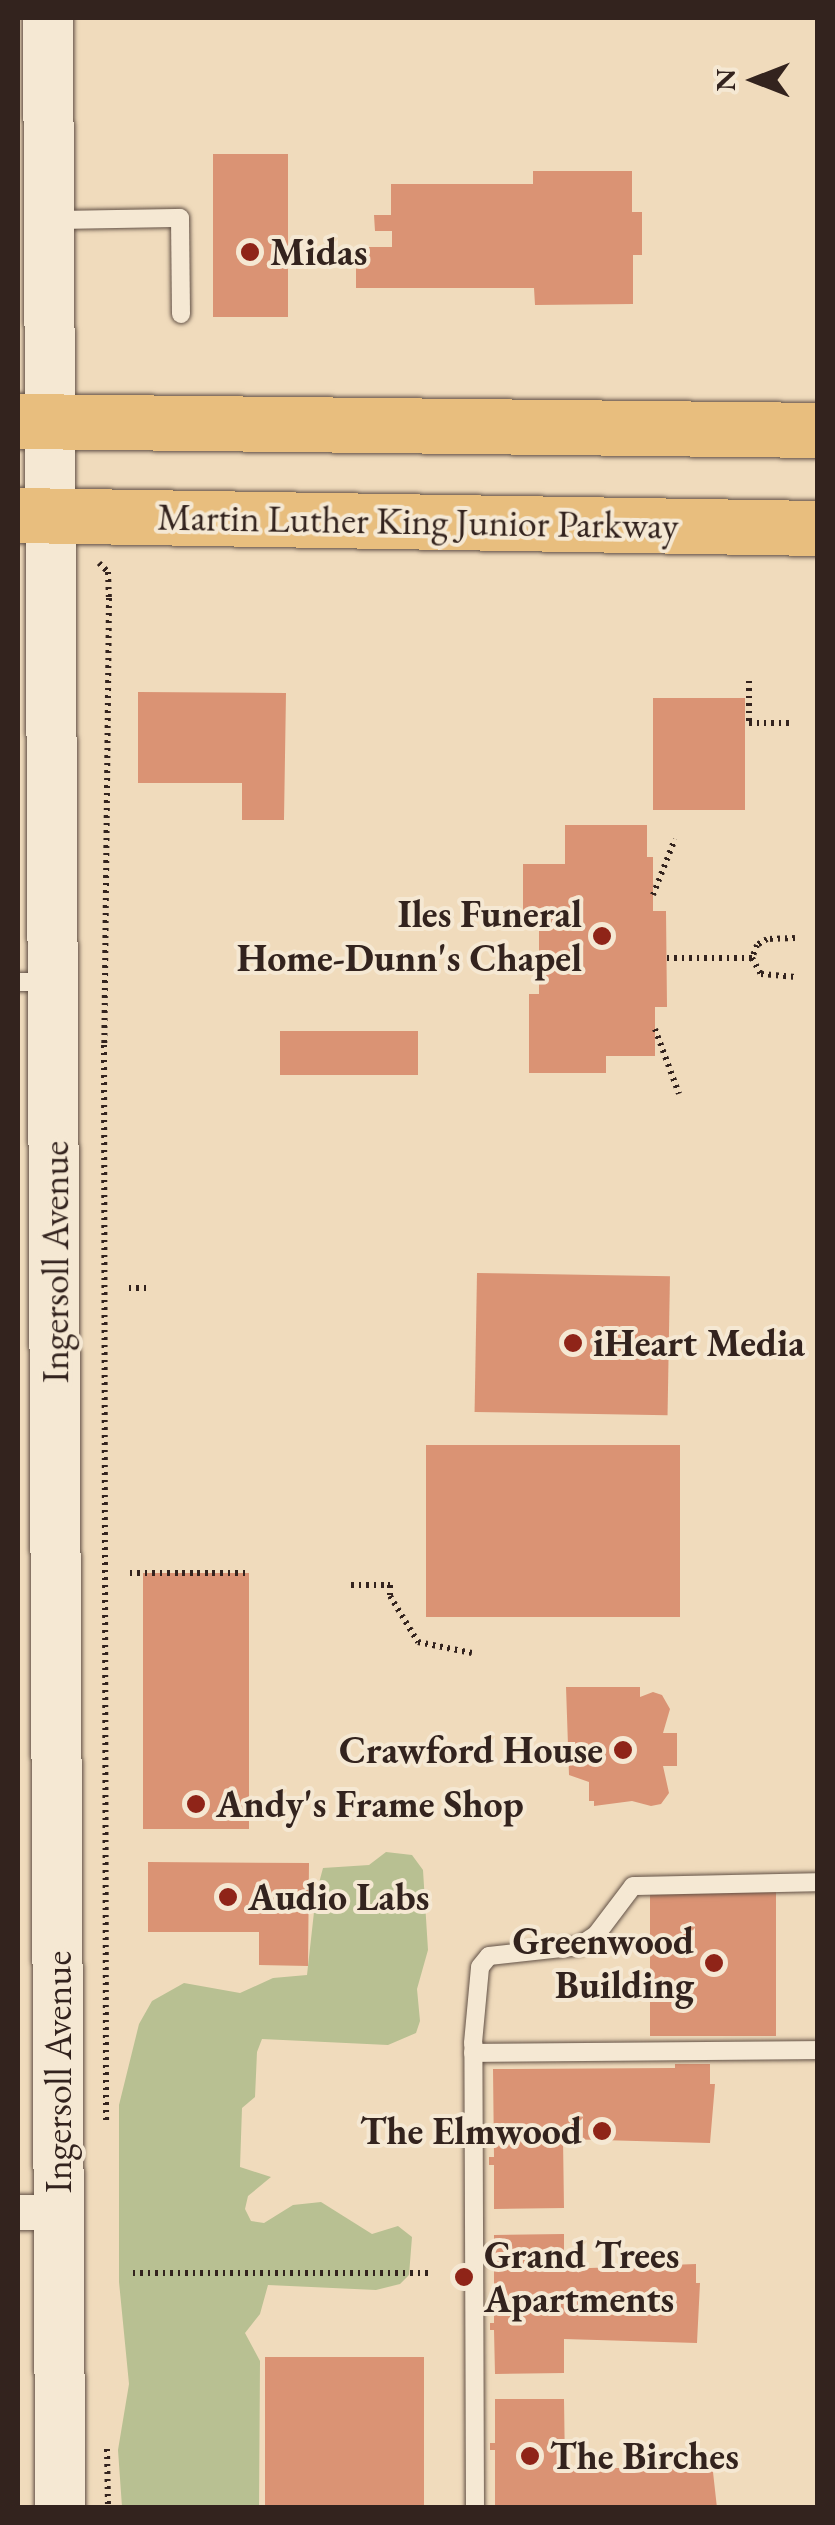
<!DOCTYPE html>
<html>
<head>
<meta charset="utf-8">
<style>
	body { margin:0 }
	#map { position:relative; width:835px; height:2525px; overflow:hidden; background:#f0dbbc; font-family:"EB Garamond",serif }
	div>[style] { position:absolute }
	.green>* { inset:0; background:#b8c092 }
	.building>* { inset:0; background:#da9374; transform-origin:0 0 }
	.path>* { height:6px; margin-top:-3px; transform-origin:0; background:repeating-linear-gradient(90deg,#33231e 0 2.5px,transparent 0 7.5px) }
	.roads { filter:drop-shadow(0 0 2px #625146) drop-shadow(0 0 2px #625146) }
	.service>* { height:18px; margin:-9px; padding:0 9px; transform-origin:9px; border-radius:9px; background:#f5e8d3 }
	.minor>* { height:35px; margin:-17.5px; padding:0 17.5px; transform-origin:17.5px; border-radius:17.5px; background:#f5e8d3 }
	.secondary>* { height:50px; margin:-25px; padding:0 25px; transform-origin:25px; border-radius:25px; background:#f5e8d3 }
	.primary>* { height:55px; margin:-27.5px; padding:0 27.5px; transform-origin:27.5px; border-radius:27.5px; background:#e8be7e }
	.dots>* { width:28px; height:28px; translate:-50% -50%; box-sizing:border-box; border:5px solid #f5e8d3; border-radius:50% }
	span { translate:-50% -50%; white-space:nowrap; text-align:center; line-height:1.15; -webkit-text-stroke:8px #f5e8d3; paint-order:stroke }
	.poi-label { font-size:38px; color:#33231e; font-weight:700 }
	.left { translate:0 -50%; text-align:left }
	.right { translate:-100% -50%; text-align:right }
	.street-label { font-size:38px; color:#33231e }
	.frame { position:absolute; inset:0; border:20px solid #33231e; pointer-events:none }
	.north { position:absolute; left:705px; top:30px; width:100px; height:100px; -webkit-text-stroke:8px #f5e8d3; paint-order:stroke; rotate:270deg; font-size:28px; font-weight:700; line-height:40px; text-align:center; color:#33231e }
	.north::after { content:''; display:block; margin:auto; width:35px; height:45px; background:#33231e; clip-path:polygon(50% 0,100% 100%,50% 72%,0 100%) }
</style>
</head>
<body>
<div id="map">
	<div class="green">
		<div style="clip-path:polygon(386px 1852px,412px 1855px,423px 1870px,428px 1950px,417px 1989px,420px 2021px,416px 2033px,388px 2045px,262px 2039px,257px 2052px,255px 2097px,242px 2108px,240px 2167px,271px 2177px,248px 2196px,245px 2209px,251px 2221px,264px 2223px,293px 2205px,321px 2202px,372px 2234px,398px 2226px,412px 2237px,409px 2275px,400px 2284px,376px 2290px,268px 2285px,260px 2314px,245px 2333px,260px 2361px,259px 2507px,122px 2507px,118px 2450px,129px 2384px,119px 2282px,119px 2105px,139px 2024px,152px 2001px,184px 1983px,240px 1993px,273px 1978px,307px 1975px,316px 1894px,323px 1868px,369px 1865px)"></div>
	</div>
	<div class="building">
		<div style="left:213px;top:154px;width:75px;height:163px"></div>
		<div style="clip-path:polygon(533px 171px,632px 171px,632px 212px,642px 212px,642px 255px,633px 255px,633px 304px,535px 305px,534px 288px,356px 288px,356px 247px,392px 247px,392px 231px,375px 231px,374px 215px,391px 215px,391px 184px,533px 184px)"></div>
		<div style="clip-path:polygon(138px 692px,286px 693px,284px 820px,242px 820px,242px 783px,138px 783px)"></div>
		<div style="left:653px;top:698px;width:92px;height:112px"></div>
		<div style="clip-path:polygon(565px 825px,647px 825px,647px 857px,653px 857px,653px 911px,666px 911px,667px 1007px,655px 1007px,655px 1056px,606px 1056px,606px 1073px,529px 1073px,529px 994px,539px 994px,539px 913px,523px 913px,523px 864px,565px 864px)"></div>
		<div style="left:280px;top:1031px;width:138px;height:44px"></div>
		<div style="left:477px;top:1273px;width:193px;height:139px;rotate:1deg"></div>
		<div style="left:426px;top:1445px;width:254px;height:172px"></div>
		<div style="left:143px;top:1573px;width:106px;height:256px"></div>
		<div style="clip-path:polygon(566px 1687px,640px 1687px,640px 1697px,653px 1692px,662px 1695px,670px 1709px,663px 1733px,677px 1733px,677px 1766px,663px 1766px,669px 1793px,661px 1804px,651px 1806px,632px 1801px,594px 1806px,594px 1801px,589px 1801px,589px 1782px,569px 1775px)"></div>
		<div style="clip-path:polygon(148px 1862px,309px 1863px,308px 1966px,259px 1965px,259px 1932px,148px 1932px)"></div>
		<div style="left:776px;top:1890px;width:146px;height:126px;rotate:90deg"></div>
		<div style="clip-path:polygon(675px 2064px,710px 2064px,710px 2084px,715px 2084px,710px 2143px,563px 2139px,564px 2208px,494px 2209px,494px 2165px,489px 2165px,489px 2157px,494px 2157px,493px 2069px,675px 2068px)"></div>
		<div style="clip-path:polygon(564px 2234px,564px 2269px,696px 2264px,696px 2283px,700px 2283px,697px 2343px,564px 2339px,564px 2373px,495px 2374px,494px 2330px,490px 2330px,490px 2323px,494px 2323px,494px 2235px)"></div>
		<div style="left:424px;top:2357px;width:151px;height:159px;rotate:90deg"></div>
		<div style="clip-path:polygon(495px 2399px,564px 2399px,565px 2468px,677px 2468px,677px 2463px,712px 2463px,717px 2508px,495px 2508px,495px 2450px,490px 2450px,490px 2443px,495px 2443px)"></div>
	</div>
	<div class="path">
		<div style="left:99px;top:563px;width:13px;rotate:45deg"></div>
		<div style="left:108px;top:572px;width:26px;rotate:88deg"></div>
		<div style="left:109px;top:598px;width:447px;rotate:90.6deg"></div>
		<div style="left:104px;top:1045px;width:1076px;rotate:89.89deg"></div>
		<div style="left:749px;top:681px;width:42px;rotate:90deg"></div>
		<div style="left:749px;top:723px;width:45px"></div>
		<div style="left:653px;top:895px;width:60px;rotate:-68.6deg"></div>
		<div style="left:795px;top:938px;width:28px;rotate:178deg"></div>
		<div style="left:767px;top:939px;width:12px;rotate:149deg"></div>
		<div style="left:757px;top:945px;width:14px;rotate:111deg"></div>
		<div style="left:752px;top:958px;width:18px;rotate:61deg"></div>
		<div style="left:761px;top:974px;width:35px;rotate:5deg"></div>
		<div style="left:667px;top:958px;width:85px"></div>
		<div style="left:655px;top:1029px;width:69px;rotate:69.7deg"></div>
		<div style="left:129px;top:1288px;width:22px"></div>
		<div style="left:130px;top:1573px;width:119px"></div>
		<div style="left:351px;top:1585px;width:39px"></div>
		<div style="left:390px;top:1585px;width:11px;rotate:90deg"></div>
		<div style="left:390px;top:1596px;width:54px;rotate:58.7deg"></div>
		<div style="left:418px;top:1642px;width:55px;rotate:11.5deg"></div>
		<div style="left:133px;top:2273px;width:297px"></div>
		<div style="left:107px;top:2449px;width:59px;rotate:89deg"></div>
	</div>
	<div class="roads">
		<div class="service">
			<div style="left:53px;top:220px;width:127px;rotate:-0.9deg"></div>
			<div style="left:180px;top:218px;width:96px;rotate:89.4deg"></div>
			<div style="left:18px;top:982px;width:30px"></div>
			<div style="left:473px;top:2053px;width:345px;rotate:-0.5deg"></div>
			<div style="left:475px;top:2508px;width:465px;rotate:-90.2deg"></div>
			<div style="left:473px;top:2043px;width:76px;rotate:-84.7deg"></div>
			<div style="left:480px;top:1967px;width:14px;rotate:-51deg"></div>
			<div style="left:489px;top:1956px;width:91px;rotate:-6.3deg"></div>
			<div style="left:579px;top:1946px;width:20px;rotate:-33deg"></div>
			<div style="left:596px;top:1935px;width:61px;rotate:-52.9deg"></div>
			<div style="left:633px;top:1886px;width:185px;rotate:-1.2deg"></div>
		</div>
		<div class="minor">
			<div style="left:18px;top:2212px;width:41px"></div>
		</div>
		<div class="secondary">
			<div style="left:48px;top:18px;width:2490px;rotate:89.72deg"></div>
		</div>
		<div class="primary">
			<div style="left:18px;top:421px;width:800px;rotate:0.64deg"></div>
			<div style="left:18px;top:515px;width:800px;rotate:0.93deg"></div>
		</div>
	</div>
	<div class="dots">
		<div style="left:250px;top:252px;background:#8f2418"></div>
		<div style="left:602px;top:936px;background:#8f2418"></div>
		<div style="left:573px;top:1343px;background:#8f2418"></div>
		<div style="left:623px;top:1750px;background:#8f2418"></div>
		<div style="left:196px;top:1804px;background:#8f2418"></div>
		<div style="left:228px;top:1897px;background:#8f2418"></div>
		<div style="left:714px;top:1963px;background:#8f2418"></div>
		<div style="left:602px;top:2131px;background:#8f2418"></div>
		<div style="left:464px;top:2277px;background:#8f2418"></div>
		<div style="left:530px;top:2456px;background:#8f2418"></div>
	</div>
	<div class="poi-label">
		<span class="left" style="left:270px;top:252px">Midas</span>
		<span class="right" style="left:582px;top:936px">Iles Funeral<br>Home-Dunn's Chapel</span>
		<span class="left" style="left:593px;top:1343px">iHeart Media</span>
		<span class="right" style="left:603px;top:1750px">Crawford House</span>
		<span class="left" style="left:216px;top:1804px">Andy's Frame Shop</span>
		<span class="left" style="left:248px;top:1897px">Audio Labs</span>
		<span class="right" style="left:694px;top:1963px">Greenwood<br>Building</span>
		<span class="right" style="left:582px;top:2131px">The Elmwood</span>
		<span class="left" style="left:484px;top:2277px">Grand Trees<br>Apartments</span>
		<span class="left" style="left:550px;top:2456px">The Birches</span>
	</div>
	<div class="street-label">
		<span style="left:418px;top:521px;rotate:1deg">Martin Luther King Junior Parkway</span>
		<span style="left:55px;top:1262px;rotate:-90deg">Ingersoll Avenue</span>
		<span style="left:58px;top:2072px;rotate:-90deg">Ingersoll Avenue</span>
	</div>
	<div class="frame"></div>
	<div class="north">N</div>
</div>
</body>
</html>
